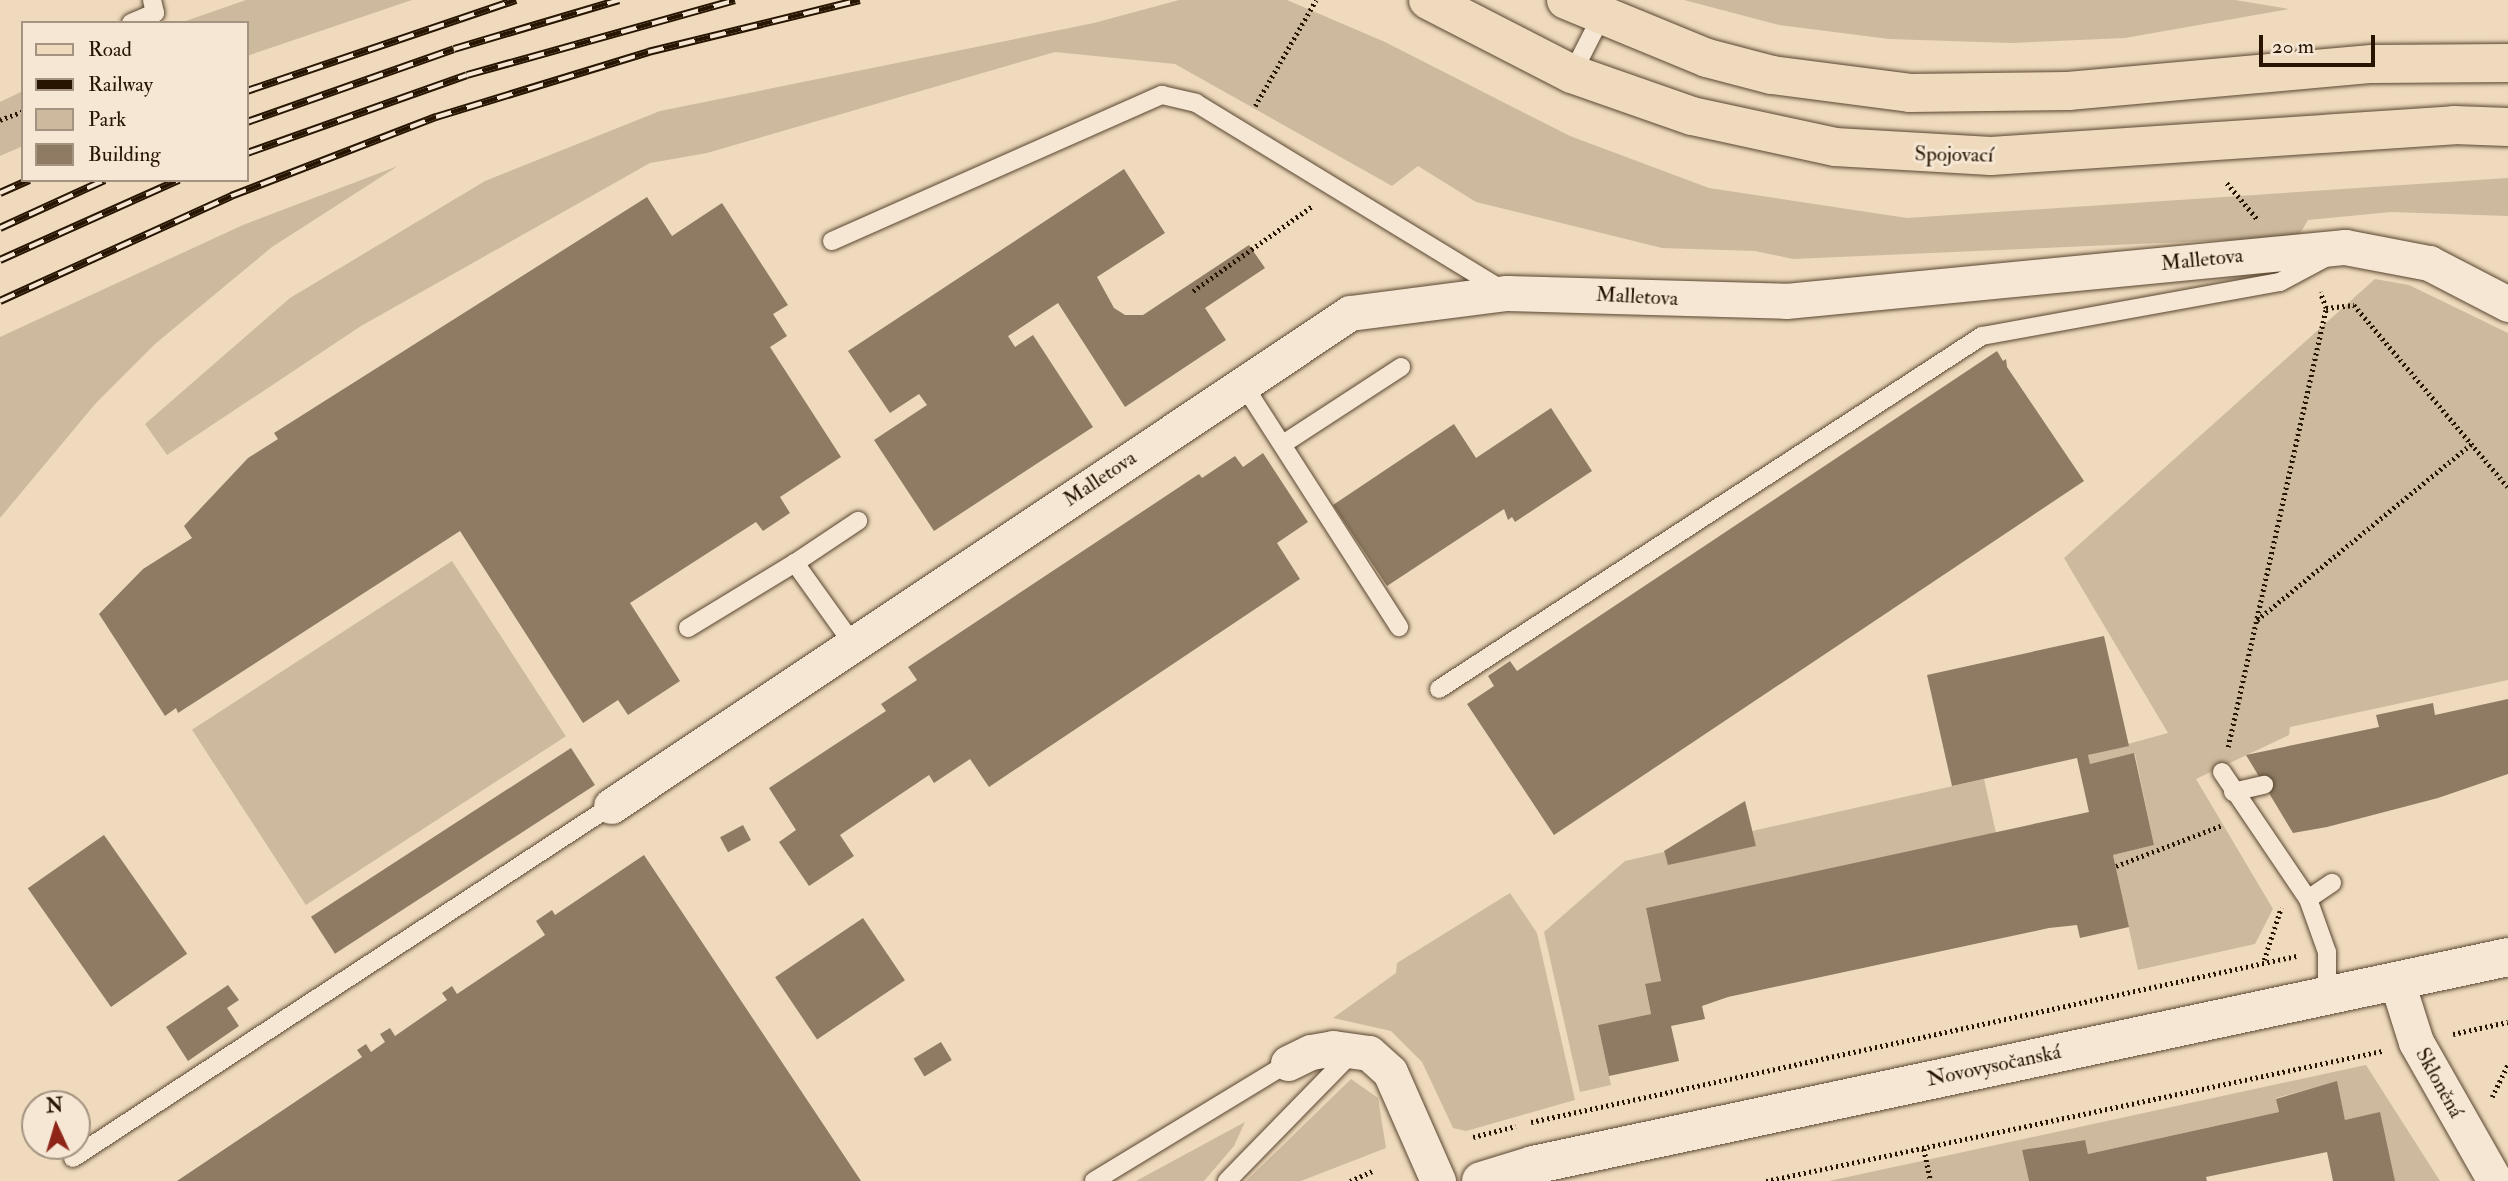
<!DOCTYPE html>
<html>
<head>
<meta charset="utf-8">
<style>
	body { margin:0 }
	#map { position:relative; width:2508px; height:1181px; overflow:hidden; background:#efdabd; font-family:"IM FELL Double Pica",serif }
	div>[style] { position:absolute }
	.green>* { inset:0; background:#cdb99d; transform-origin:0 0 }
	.building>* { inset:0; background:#8f7b63; transform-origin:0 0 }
	.path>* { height:4.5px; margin-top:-2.25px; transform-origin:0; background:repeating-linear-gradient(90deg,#271501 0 2px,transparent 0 5.5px) }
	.roads { filter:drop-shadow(0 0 2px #594630) drop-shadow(0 0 2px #594630) }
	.service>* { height:18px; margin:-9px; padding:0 9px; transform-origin:9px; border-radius:9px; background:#f5e7d4 }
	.minor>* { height:35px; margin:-17.5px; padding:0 17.5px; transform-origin:17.5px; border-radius:17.5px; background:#f5e7d4 }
	.secondary>* { height:38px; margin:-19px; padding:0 19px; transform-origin:19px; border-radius:19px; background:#f5e7d4 }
	.primary>* { height:38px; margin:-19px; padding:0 19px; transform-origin:19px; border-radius:19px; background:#efdabd }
	.rail>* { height:8px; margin-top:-4px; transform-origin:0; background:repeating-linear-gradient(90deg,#f5e7d4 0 16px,#271501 0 32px); box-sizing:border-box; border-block:2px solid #271501 }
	span { translate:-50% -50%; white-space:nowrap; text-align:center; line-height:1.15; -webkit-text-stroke:6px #f5e7d4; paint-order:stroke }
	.street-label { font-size:21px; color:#271501 }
	.legend { position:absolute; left:21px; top:21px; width:228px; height:161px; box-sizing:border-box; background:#f5e7d4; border:2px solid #a39380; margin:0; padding:9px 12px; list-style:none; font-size:21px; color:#271501 }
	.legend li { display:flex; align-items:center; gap:14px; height:35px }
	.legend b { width:35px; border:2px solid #a39380 }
	.north { position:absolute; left:21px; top:1090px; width:70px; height:70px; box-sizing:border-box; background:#f5e7d4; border:2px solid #a39380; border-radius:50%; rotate:356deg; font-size:19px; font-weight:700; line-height:28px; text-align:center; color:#271501 }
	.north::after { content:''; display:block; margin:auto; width:24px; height:32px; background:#8f2418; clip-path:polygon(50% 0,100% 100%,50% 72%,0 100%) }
	.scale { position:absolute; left:2259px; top:35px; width:116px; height:32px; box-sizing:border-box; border:4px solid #271501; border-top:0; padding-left:9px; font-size:21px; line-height:24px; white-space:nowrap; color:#271501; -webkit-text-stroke:5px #f5e7d4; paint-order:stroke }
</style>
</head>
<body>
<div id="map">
	<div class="green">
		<div style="clip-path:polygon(246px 0,412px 0,247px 56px,247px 23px,180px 23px)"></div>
		<div style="clip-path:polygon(1179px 0,1287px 0,1385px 42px,1570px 136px,1709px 188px,1907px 218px,2508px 178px,2508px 216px,2391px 212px,2308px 220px,2298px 237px,1793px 259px,1755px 251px,1662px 248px,1476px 202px,1418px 166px,1392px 186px,1175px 64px,1055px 52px,707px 153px,650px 163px,361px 326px,167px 455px,145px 424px,290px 298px,485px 181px,660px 111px,1094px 23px)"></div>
		<div style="clip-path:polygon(1684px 0,2235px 0,2289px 9px,2125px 38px,2012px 43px,1889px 39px,1779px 25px)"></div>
		<div style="clip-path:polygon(23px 91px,23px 146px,0 156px,0 102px)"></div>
		<div style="clip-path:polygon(398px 166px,272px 247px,155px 344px,96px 403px,0 518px,0 337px,243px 225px)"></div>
		<div style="clip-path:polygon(2375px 279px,2409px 285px,2508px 333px,2508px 680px,2290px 727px,2289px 735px,2196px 779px,2273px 909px,2255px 944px,2138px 970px,2113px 855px,2154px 845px,2135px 754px,2090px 764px,2088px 755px,2168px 733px,2064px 558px)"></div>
		<div style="left:452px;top:561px;width:209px;height:310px;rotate:57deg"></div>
		<div style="clip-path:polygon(1984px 779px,1996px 833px,1646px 908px,1661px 981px,1645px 985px,1651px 1014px,1598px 1025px,1611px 1085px,1580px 1092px,1544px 932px,1625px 861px,1664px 852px,1668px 864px,1756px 846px,1752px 831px)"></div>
		<div style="clip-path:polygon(1510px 893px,1537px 933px,1575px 1100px,1466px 1131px,1453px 1128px,1422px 1062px,1391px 1031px,1333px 1018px,1396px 973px,1397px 963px)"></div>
		<div style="clip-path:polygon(2366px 1065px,2440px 1181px,2395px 1181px,2345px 1120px,2336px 1082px,2276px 1098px,2279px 1112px,2088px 1154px,2084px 1140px,2022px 1150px,2029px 1181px,1829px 1181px)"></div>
		<div style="clip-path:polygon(1351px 1079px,1378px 1098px,1386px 1148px,1301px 1181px,1246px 1181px)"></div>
		<div style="clip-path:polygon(1245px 1122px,1234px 1146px,1204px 1181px,1136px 1181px)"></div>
	</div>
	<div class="building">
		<div style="clip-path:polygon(1124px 169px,1165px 233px,1097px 277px,1114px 308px,1125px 315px,1143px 315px,1249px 245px,1265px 268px,1205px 308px,1226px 340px,1125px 407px,1058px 303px,1008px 336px,1015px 347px,1033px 335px,1093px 427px,934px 531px,874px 440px,927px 405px,919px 394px,890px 413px,848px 351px)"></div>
		<div style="clip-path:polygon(647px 197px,672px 236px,722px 203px,788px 305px,773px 314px,787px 336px,770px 347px,841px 457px,780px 497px,790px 513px,763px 531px,756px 522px,630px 603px,680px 681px,628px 715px,618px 700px,583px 723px,460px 531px,178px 713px,176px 708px,165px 716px,99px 614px,143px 569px,192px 538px,184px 526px,248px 458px,278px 439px,274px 433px)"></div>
		<div style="clip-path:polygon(1997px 351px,2003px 361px,2006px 359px,2007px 367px,2084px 481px,1554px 835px,1467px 704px,1494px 686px,1488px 676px,1510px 661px,1517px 671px)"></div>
		<div style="clip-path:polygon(1551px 408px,1592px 471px,1515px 522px,1512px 517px,1508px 520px,1504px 509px,1387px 586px,1333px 505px,1454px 424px,1476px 458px)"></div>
		<div style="clip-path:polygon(1263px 453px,1308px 522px,1277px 543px,1300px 579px,989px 787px,970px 759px,934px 783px,929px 775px,840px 835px,854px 856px,809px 886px,779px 842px,796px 830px,769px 788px,886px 711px,881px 704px,917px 680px,908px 667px,1199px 474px,1202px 478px,1235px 456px,1243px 467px)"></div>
		<div style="clip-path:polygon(2104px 636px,2129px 746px,2088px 755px,2090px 764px,2134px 753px,2154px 845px,2113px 855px,2129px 927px,2080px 938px,2077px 925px,2049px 928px,1728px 997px,1702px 1006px,1705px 1019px,1671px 1026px,1679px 1061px,1609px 1076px,1598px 1025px,1651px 1014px,1645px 984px,1661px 981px,1646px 908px,2089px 812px,2077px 758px,1952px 786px,1927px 675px)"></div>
		<div style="clip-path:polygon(2508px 699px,2508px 774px,2438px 798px,2327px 827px,2293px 833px,2246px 755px,2379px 727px,2376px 715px,2433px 703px,2435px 715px)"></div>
		<div style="left:571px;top:748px;width:44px;height:310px;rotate:57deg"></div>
		<div style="clip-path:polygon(1745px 801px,1756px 846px,1668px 865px,1664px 851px)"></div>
		<div style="left:743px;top:825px;width:17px;height:26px;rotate:62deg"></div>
		<div style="left:104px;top:835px;width:145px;height:93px;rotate:55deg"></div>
		<div style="clip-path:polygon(644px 855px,861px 1181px,177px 1181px,362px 1057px,357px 1050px,366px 1044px,371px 1052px,385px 1042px,380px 1034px,390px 1028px,395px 1036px,447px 1000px,442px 993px,452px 986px,457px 994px,545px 935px,536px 921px,552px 910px,555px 915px)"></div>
		<div style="left:863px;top:918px;width:75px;height:106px;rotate:56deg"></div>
		<div style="clip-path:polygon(228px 985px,239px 1000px,227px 1008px,239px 1026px,188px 1061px,166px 1027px)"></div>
		<div style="left:941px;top:1042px;width:21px;height:32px;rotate:59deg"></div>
		<div style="clip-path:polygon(2337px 1081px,2345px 1120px,2380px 1112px,2395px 1181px,2333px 1181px,2327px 1152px,2206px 1177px,2207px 1181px,2029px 1181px,2022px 1150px,2085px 1140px,2088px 1154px,2279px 1112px,2276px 1099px)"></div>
	</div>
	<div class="path">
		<div style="left:1255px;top:106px;width:122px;rotate:-60.1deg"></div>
		<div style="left:0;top:120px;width:25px;rotate:-21deg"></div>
		<div style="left:2227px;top:183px;width:48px;rotate:50deg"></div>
		<div style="left:1193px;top:291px;width:146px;rotate:-35.5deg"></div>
		<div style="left:2326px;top:308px;width:28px;rotate:-6deg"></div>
		<div style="left:2354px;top:305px;width:238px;rotate:49.8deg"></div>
		<div style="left:2257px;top:620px;width:277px;rotate:-39.4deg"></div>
		<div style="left:2228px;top:747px;width:450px;rotate:-77.4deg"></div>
		<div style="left:2326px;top:308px;width:17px;rotate:-111deg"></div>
		<div style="left:2116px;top:866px;width:115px;rotate:-21deg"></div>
		<div style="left:2264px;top:960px;width:55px;rotate:-71.9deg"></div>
		<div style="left:2453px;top:1034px;width:56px;rotate:-12.3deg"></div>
		<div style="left:2492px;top:1097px;width:37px;rotate:-64deg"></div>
		<div style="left:1531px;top:1122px;width:783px;rotate:-12.24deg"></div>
		<div style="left:1473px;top:1137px;width:44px;rotate:-14.3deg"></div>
		<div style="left:1924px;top:1149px;width:33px;rotate:78deg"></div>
		<div style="left:1350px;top:1181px;width:27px;rotate:-24deg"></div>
		<div style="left:1766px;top:1181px;width:630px;rotate:-11.92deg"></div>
	</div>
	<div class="roads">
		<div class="service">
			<div style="left:131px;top:23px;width:26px;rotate:-23deg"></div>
			<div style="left:155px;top:13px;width:13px;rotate:-103deg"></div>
			<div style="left:1572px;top:74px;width:64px;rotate:-63deg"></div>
			<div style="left:832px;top:241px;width:361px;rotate:-23.9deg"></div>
			<div style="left:1162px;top:95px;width:35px;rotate:13deg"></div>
			<div style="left:1196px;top:103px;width:361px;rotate:31.4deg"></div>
			<div style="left:1243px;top:384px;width:289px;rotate:57.3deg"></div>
			<div style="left:1283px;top:444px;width:141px;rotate:-33.1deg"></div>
			<div style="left:688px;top:628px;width:125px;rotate:-31.3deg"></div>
			<div style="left:853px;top:644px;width:100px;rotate:-125.6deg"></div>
			<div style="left:795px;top:563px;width:76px;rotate:-33.7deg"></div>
			<div style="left:1439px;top:689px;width:648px;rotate:-33.03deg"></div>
			<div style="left:1982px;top:336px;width:303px;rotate:-10.3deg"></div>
			<div style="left:2280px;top:282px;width:51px;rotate:-28.1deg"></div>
			<div style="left:2222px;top:772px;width:153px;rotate:55.9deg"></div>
			<div style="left:2308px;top:899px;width:56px;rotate:70.3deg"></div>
			<div style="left:2327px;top:952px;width:43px;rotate:90deg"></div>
			<div style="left:2233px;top:792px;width:32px;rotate:-13deg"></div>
			<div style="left:2308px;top:899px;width:29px;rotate:-34deg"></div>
			<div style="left:73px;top:1158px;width:643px;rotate:-33.2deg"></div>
			<div style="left:1094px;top:1181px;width:227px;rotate:-31.3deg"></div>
			<div style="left:1227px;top:1181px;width:182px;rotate:-45.7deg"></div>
		</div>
		<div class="minor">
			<div style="left:611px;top:806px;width:888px;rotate:-33.71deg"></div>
			<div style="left:1350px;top:313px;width:158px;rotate:-7.3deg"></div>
			<div style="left:1507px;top:293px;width:279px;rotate:1.6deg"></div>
			<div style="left:1786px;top:301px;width:562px;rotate:-5.52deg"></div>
			<div style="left:2345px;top:247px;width:86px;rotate:10.8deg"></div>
			<div style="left:2429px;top:263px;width:89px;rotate:27.4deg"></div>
			<div style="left:2396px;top:979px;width:66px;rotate:72.4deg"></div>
			<div style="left:2416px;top:1042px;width:160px;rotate:60.4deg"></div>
			<div style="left:1288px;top:1063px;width:25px;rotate:-26deg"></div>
			<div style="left:1311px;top:1052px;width:22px;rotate:-10deg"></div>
			<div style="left:1333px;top:1048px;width:36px;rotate:8deg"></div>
			<div style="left:1369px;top:1053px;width:28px;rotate:42deg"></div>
			<div style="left:1390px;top:1072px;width:119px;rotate:66.2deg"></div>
		</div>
		<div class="secondary">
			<div style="left:1481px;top:1181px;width:54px;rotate:-17.1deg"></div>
			<div style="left:1533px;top:1165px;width:997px;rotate:-12.04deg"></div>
		</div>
		<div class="primary">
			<div style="left:1428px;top:0;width:162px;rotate:27.2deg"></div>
			<div style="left:1572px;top:74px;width:127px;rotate:19.3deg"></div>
			<div style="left:1692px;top:116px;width:146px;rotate:12.2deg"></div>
			<div style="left:1835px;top:147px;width:156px;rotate:3.3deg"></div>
			<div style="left:1991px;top:156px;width:464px;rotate:-3.8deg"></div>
			<div style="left:2454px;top:125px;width:54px;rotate:2.1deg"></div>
			<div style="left:1566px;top:0;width:152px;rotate:22.4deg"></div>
			<div style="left:1707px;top:58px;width:67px;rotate:14.7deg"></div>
			<div style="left:1772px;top:75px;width:139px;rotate:7.4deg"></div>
			<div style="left:1910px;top:93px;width:158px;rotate:-0.7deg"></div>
			<div style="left:2068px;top:91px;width:305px;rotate:-5.1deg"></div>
			<div style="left:2372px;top:64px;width:136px;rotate:-0.4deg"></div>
		</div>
	</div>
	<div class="rail">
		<div style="left:247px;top:91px;width:284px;rotate:-18.7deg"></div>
		<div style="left:247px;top:122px;width:219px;rotate:-19.4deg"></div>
		<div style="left:454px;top:49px;width:172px;rotate:-16.5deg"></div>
		<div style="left:247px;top:153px;width:233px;rotate:-19.5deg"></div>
		<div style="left:467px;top:75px;width:278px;rotate:-15.6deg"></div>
		<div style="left:0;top:193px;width:32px;rotate:-24deg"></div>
		<div style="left:0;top:228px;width:115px;rotate:-24.6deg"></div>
		<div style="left:0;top:260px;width:196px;rotate:-24.1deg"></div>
		<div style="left:0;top:301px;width:254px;rotate:-24.4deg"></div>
		<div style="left:231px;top:196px;width:220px;rotate:-21.1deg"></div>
		<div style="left:436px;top:117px;width:222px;rotate:-17deg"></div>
		<div style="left:648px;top:52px;width:218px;rotate:-13.8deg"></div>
	</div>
	<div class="street-label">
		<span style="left:1954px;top:155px;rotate:1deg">Spojovací</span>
		<span style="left:2202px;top:260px;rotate:-6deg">Malletova</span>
		<span style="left:1637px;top:297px;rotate:3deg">Malletova</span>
		<span style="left:1100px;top:479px;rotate:-34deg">Malletova</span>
		<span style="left:1994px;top:1066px;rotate:-12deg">Novovysočanská</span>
		<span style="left:2439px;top:1083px;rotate:61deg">Skloněná</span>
	</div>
	<ul class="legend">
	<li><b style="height:9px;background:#efdabd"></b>Road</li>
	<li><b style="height:9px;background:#271501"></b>Railway</li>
	<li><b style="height:19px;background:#cdb99d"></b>Park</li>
	<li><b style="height:19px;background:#8f7b63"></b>Building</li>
	</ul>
	<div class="north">N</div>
	<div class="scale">20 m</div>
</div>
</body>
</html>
